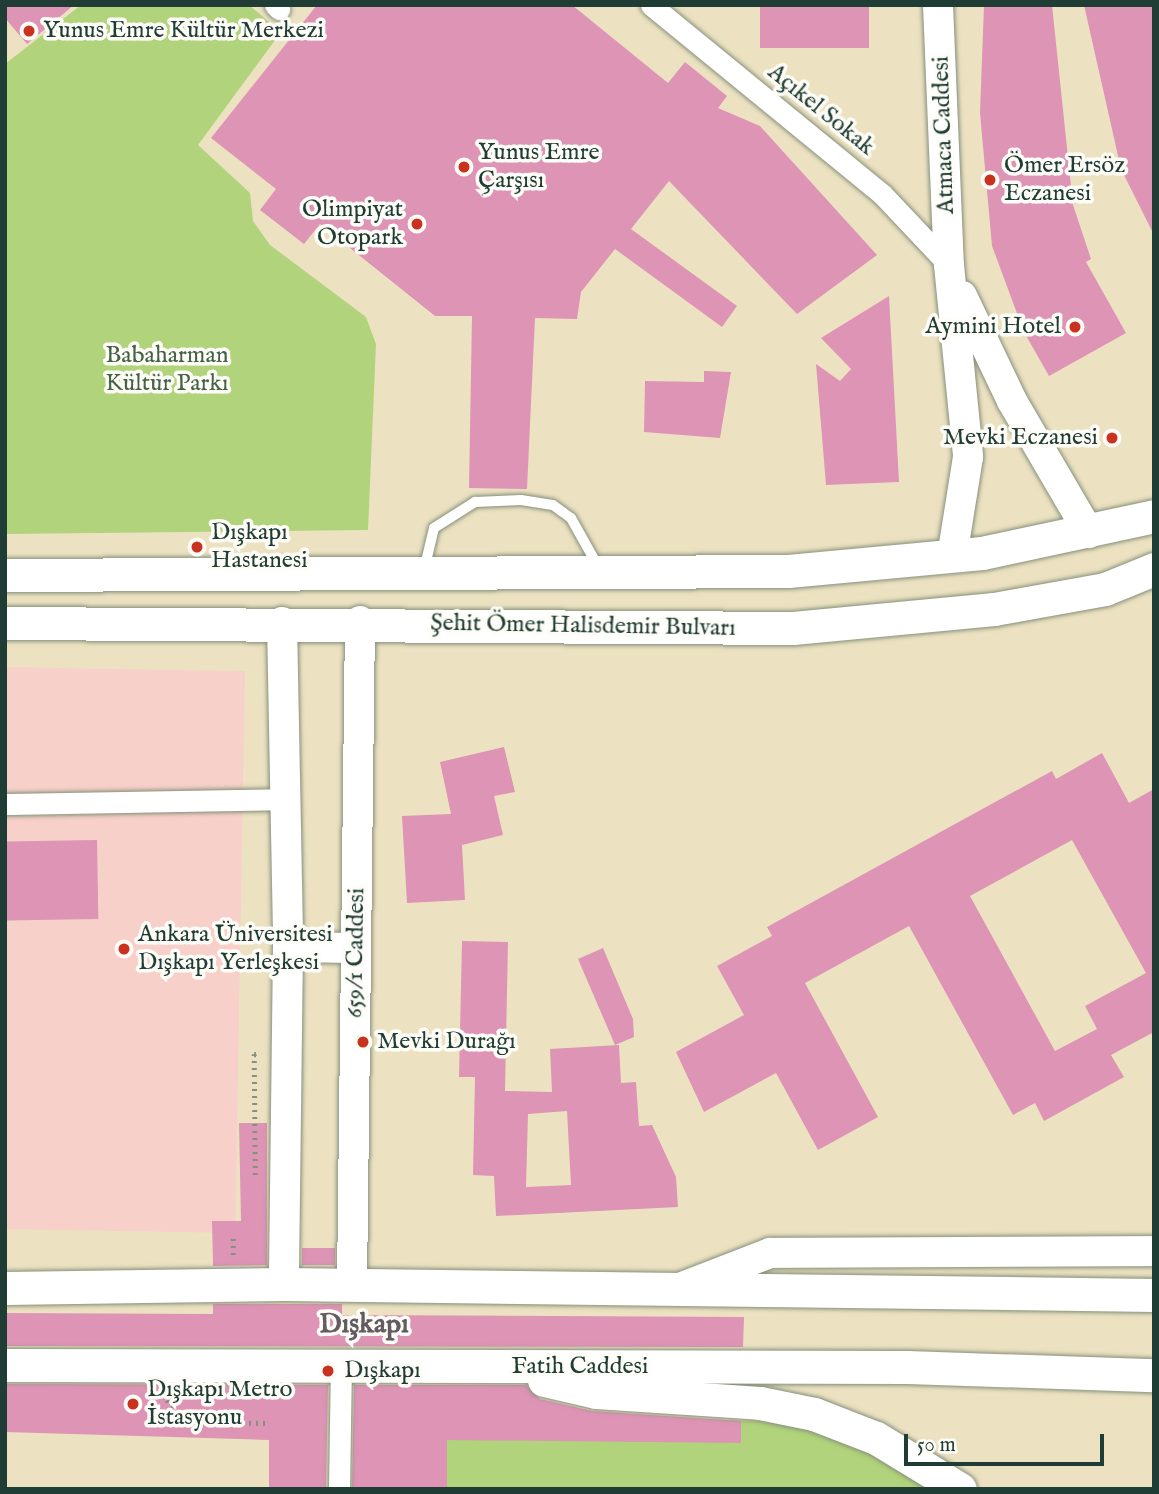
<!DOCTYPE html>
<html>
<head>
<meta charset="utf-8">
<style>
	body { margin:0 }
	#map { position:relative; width:1159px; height:1494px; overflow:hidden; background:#ece2c2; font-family:"IM FELL English",serif }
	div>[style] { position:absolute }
	.built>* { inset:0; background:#f7d0c9; transform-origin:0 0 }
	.green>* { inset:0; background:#b0d37b }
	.building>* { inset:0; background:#dd94b5; transform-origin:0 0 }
	.path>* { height:4.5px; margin-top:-2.25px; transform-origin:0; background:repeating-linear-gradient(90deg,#86907b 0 2px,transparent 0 7px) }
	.roads { filter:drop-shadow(0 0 2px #86907b) drop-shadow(0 0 2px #86907b) }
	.lane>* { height:10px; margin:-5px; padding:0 5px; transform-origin:5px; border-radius:5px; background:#fff }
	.street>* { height:21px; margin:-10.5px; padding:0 10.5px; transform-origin:10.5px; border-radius:10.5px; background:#fff }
	.secondary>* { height:30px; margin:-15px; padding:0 15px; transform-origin:15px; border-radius:15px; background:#fff }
	.primary>* { height:33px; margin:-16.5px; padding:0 16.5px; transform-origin:16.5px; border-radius:16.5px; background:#fff }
	.dots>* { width:19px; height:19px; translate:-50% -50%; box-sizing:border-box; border:4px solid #fdfcf7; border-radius:50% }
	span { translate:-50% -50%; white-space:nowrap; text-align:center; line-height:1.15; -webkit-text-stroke:7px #fdfcf7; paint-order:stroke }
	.poi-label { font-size:24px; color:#1f3d34 }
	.left { translate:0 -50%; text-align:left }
	.right { translate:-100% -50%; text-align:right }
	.street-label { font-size:24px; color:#1f3d34 }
	.park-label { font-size:24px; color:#436246 }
	.quarter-label { font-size:28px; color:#625b61; font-weight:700 }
	.frame { position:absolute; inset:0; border:7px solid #1f3d34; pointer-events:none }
	.scale { position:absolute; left:904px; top:1434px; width:200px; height:32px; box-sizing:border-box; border:4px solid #1f3d34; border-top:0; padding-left:9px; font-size:21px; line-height:24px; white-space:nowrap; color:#1f3d34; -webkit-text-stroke:5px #fdfcf7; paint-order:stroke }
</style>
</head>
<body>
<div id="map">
	<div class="built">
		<div style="left:5px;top:667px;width:240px;height:562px;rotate:1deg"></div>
	</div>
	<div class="green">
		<div style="clip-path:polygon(81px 5px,249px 5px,281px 32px,198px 145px,250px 193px,253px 221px,270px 245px,366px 317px,376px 344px,368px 530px,5px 534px,5px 64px)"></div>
		<div style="clip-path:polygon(408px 1409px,783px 1422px,854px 1444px,928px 1489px,387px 1489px)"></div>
	</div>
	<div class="building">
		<div style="clip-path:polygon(5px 5px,74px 5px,27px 44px,5px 18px)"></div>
		<div style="clip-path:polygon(317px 5px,572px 5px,668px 83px,685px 62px,727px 96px,718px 108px,760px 126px,877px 255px,797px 314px,669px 181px,631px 229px,737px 306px,722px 327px,615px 249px,581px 292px,577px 319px,535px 318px,527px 489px,469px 488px,472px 316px,435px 316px,320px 224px,304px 244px,260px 210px,276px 189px,211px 138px)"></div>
		<div style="left:760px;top:5px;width:109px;height:43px"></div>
		<div style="clip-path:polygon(984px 5px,1052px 5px,1073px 205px,1091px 259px,1086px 262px,1126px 333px,1049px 376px,1024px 332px,992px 246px,980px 113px)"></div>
		<div style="clip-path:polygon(1084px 5px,1154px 5px,1154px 235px,1121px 169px)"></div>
		<div style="clip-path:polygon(889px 296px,899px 482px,826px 485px,816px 364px,840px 381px,851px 369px,821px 338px)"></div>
		<div style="clip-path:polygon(704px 371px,731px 372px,720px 438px,644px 432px,645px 381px,704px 382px)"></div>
		<div style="clip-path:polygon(504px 747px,515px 792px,494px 796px,503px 835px,462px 845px,465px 900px,407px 903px,402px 816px,451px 814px,440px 762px)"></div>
		<div style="clip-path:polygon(evenodd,1102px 753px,1129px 803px,1154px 789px,1154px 1032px,1111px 1055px,1124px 1077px,1044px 1121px,1035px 1103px,1013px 1115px,909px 926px,805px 983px,878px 1117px,818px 1150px,776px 1073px,704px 1112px,676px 1052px,744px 1015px,717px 966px,772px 936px,767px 927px,1052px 771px,1056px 779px,1102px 753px,1072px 840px,1146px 973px,1085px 1006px,1097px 1029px,1055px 1051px,970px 896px,1072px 840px)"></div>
		<div style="left:97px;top:840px;width:79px;height:92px;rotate:89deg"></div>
		<div style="clip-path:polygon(evenodd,462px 941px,508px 942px,505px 1091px,552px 1092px,550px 1049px,619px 1045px,621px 1083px,636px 1082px,639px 1126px,652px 1125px,676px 1177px,678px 1207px,496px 1216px,494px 1176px,473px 1175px,475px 1077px,459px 1077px,462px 941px,567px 1111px,571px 1185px,526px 1187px,528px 1114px,567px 1111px)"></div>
		<div style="clip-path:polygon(603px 948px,633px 1019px,634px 1037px,615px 1045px,578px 959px)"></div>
		<div style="clip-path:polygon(239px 1123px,267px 1123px,267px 1265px,213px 1266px,212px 1221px,241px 1221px)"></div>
		<div style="left:302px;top:1248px;width:33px;height:17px"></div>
		<div style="clip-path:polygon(213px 1304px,342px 1304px,342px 1315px,744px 1317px,743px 1347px,5px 1346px,5px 1313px,213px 1314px)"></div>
		<div style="clip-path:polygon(5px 1384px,328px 1385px,326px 1489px,269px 1489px,269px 1440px,5px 1432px)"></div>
		<div style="clip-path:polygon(354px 1385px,526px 1385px,540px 1399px,592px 1411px,741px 1421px,741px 1443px,447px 1440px,447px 1489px,352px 1489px)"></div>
	</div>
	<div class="path">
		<div style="left:255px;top:1175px;width:121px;rotate:-90.5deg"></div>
		<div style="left:254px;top:1054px;width:7px;rotate:8deg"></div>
		<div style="left:233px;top:1255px;width:20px;rotate:-90deg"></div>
		<div style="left:164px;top:1394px;width:32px;rotate:62deg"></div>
		<div style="left:179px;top:1422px;width:91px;rotate:0.6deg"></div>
	</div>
	<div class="roads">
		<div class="lane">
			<div style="left:424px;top:570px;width:43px;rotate:-76.6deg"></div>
			<div style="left:434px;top:528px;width:49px;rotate:-32.4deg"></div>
			<div style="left:475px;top:502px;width:46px;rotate:-2.5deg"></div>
			<div style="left:521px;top:500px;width:32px;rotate:9deg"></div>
			<div style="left:553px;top:505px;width:22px;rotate:36deg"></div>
			<div style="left:571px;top:518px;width:57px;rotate:60.8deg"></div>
		</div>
		<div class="street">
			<div style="left:275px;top:5px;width:6px;rotate:45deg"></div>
			<div style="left:651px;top:5px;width:298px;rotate:39.3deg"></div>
			<div style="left:882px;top:194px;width:98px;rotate:46.7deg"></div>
			<div style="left:5px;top:804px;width:279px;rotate:-1deg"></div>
			<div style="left:339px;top:1489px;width:121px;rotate:-89.1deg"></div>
		</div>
		<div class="secondary">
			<div style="left:938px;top:5px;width:260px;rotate:87.6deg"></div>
			<div style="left:949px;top:265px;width:193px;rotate:84.3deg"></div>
			<div style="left:968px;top:457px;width:101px;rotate:99.1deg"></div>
			<div style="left:962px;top:296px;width:116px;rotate:64.5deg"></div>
			<div style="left:1012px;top:401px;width:153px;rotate:59.7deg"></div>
			<div style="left:282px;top:622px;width:325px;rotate:88.9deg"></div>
			<div style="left:288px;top:947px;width:337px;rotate:90.7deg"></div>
			<div style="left:288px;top:947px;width:68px;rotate:0.8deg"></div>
			<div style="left:352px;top:1285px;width:664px;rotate:-89.31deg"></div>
			<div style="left:682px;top:1287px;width:94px;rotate:-21.1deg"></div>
			<div style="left:770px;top:1253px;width:384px;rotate:-0.3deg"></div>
		</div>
		<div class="primary">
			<div style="left:5px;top:575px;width:783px;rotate:-0.29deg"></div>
			<div style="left:788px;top:571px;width:195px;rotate:-5.3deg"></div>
			<div style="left:982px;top:553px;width:176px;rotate:-12.1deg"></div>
			<div style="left:5px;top:623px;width:788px;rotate:0.36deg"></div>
			<div style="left:793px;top:628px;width:202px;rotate:-5.4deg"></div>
			<div style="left:994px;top:609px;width:113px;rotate:-10.2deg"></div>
			<div style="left:1105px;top:589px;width:53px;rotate:-22.2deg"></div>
			<div style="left:5px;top:1288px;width:279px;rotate:-0.8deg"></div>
			<div style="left:284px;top:1284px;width:870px;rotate:0.72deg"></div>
			<div style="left:5px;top:1365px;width:902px;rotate:0.13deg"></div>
			<div style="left:907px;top:1367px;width:247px;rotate:1.9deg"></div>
			<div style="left:544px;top:1380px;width:53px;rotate:13deg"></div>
			<div style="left:596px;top:1392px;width:164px;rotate:3.8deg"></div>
			<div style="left:760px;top:1403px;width:55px;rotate:11.5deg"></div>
			<div style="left:814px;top:1414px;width:66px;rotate:21.2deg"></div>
			<div style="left:876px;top:1438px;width:98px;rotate:31.3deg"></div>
		</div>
	</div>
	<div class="dots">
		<div style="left:29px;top:31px;background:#c8321e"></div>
		<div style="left:464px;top:167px;background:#c8321e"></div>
		<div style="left:990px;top:180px;background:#c8321e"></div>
		<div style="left:417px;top:224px;background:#c8321e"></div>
		<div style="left:1075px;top:327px;background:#c8321e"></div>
		<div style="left:1112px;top:438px;background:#c8321e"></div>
		<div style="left:197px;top:547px;background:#c8321e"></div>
		<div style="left:124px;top:949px;background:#c8321e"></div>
		<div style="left:363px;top:1042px;background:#c8321e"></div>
		<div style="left:328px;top:1371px;background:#c8321e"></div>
		<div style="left:133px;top:1404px;background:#c8321e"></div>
	</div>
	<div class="poi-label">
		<span class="left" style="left:43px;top:31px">Yunus Emre Kültür Merkezi</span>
		<span class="left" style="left:478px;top:167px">Yunus Emre<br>Çarşısı</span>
		<span class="left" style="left:1004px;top:180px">Ömer Ersöz<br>Eczanesi</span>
		<span class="right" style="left:403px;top:224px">Olimpiyat<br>Otopark</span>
		<span class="right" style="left:1061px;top:327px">Aymini Hotel</span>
		<span class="right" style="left:1098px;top:438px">Mevki Eczanesi</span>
		<span class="left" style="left:211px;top:547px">Dışkapı<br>Hastanesi</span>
		<span class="left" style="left:138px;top:949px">Ankara Üniversitesi<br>Dışkapı Yerleşkesi</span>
		<span class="left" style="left:377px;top:1042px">Mevki Durağı</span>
		<span class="left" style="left:344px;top:1371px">Dışkapı</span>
		<span class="left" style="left:147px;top:1404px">Dışkapı Metro<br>İstasyonu</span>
	</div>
	<div class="street-label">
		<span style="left:821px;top:110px;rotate:39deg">Açıkel Sokak</span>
		<span style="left:944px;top:135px;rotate:-92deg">Atmaca Caddesi</span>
		<span style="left:583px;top:626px;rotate:1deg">Şehit Ömer Halisdemir Bulvarı</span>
		<span style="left:356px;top:953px;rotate:-89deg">659/1 Caddesi</span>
		<span style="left:580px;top:1367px">Fatih Caddesi</span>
	</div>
	<div class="park-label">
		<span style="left:167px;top:370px">Babaharman<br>Kültür Parkı</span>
	</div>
	<div class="quarter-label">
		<span style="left:364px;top:1325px">Dışkapı</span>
	</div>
	<div class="frame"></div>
	<div class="scale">50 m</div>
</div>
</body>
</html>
